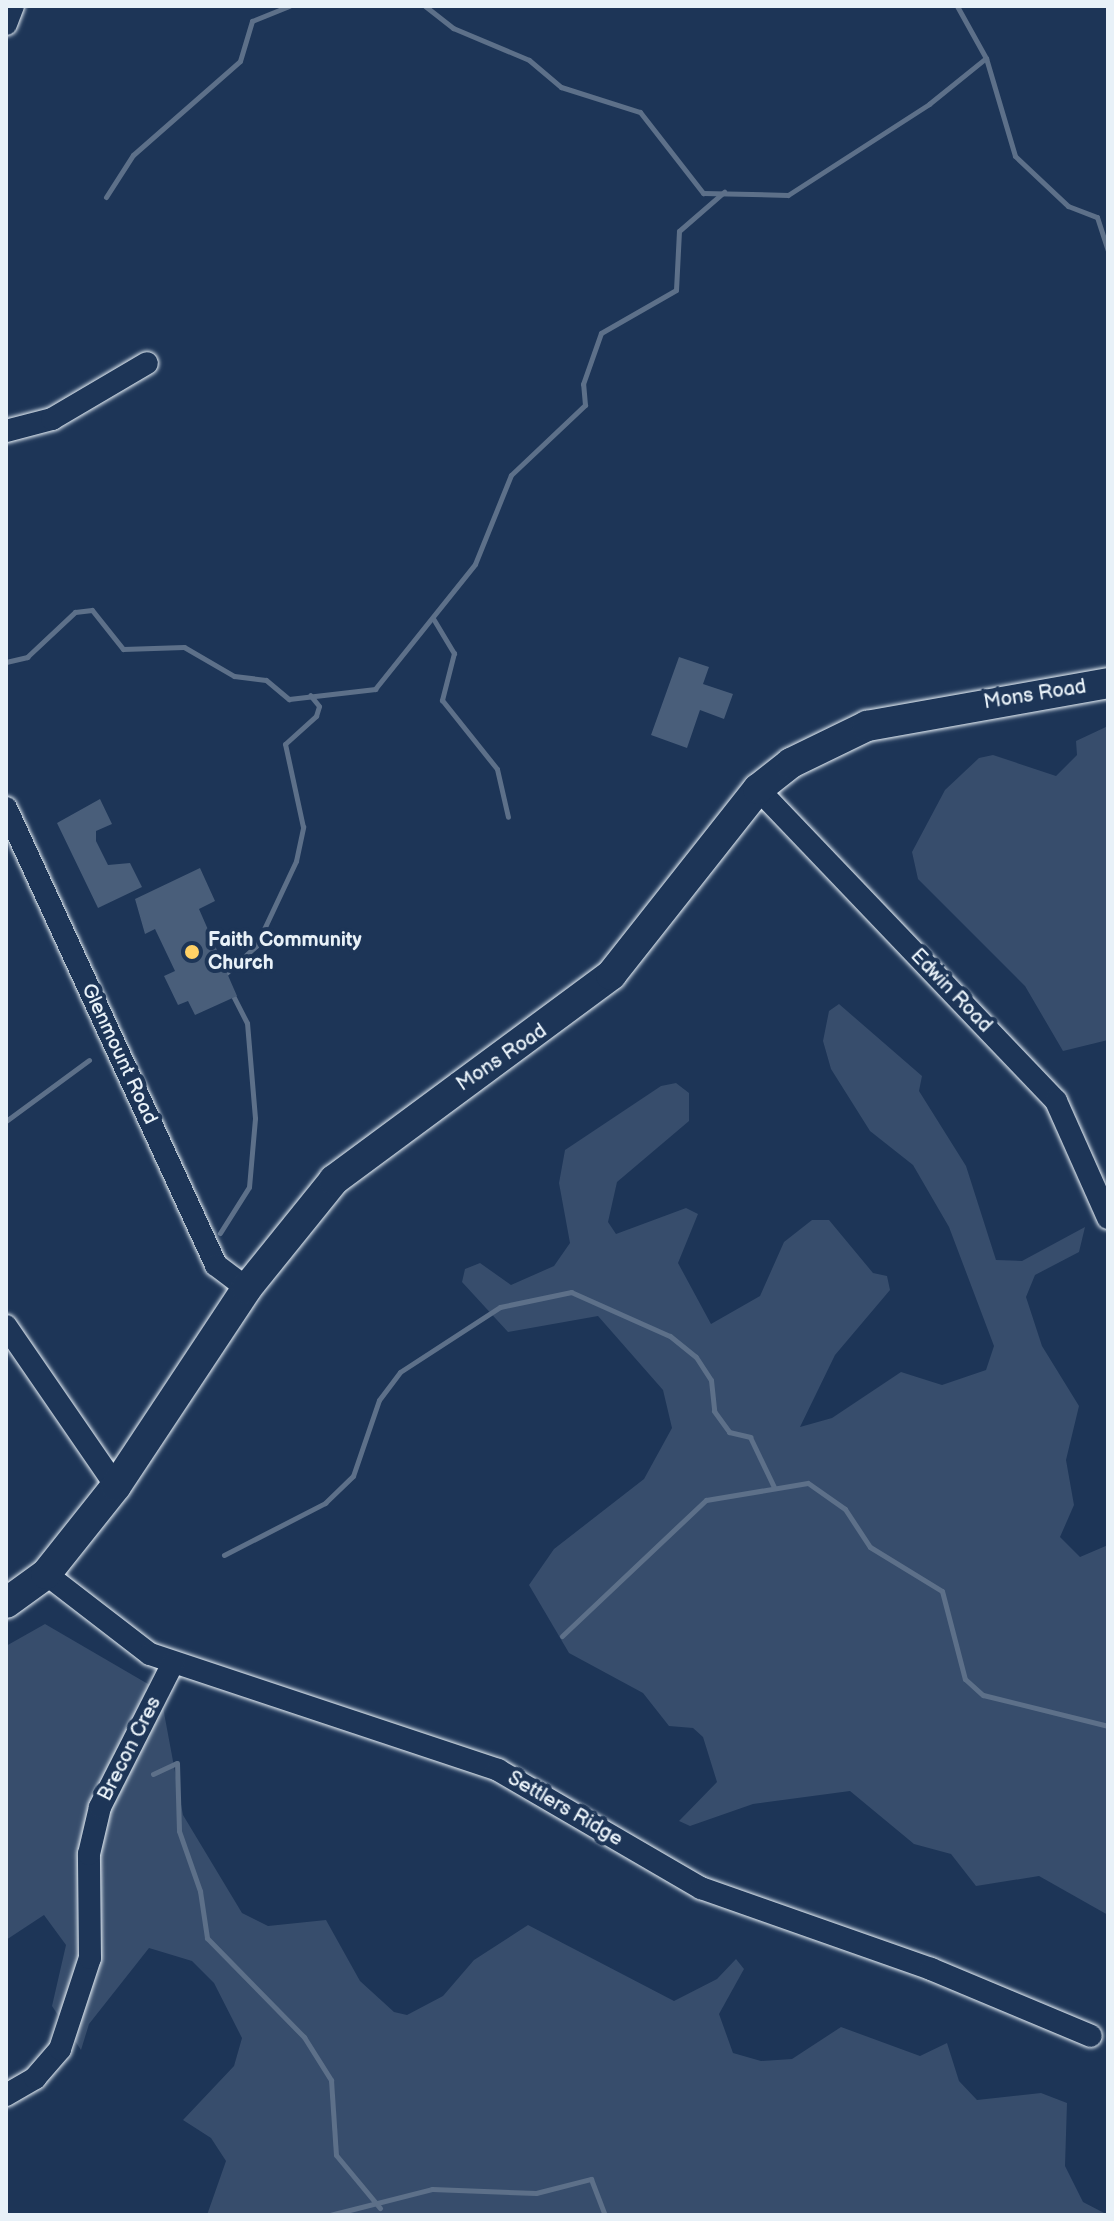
<!DOCTYPE html>
<html>
<head>
<meta charset="utf-8">
<style>
	body { margin:0 }
	#map { position:relative; width:1114px; height:2221px; overflow:hidden; background:#1d3557; font-family:"Balsamiq Sans",sans-serif }
	div>[style] { position:absolute }
	.green>* { inset:0; background:#374d6c }
	.stream>* { height:5px; margin:-2.5px; padding:0 2.5px; transform-origin:2.5px; border-radius:2.5px; background:#5d7089 }
	.building>* { inset:0; background:#495e7a }
	.roads { filter:drop-shadow(0 0 2px #e8f1f8) drop-shadow(0 0 2px #e8f1f8) }
	.minor>* { height:22px; margin:-11px; padding:0 11px; transform-origin:11px; border-radius:11px; background:#1d3557 }
	.secondary>* { height:30px; margin:-15px; padding:0 15px; transform-origin:15px; border-radius:15px; background:#1d3557 }
	.dots>* { width:22px; height:22px; translate:-50% -50%; box-sizing:border-box; border:4px solid #1d3557; border-radius:50% }
	span { translate:-50% -50%; white-space:nowrap; text-align:center; line-height:1.15; -webkit-text-stroke:8px #1d3557; paint-order:stroke }
	.street-label { font-size:20px; color:#e8f1f8 }
	.poi-label { font-size:20px; color:#e8f1f8; font-weight:700 }
	.left { translate:0 -50%; text-align:left }
	.frame { position:absolute; inset:0; border:8px solid #e8f1f8; pointer-events:none }
</style>
</head>
<body>
<div id="map">
	<div class="green">
		<div style="clip-path:polygon(1108px 726px,1108px 1040px,1063px 1051px,1025px 986px,918px 879px,912px 852px,945px 790px,979px 758px,993px 755px,1056px 776px,1077px 755px,1076px 741px)"></div>
		<div style="clip-path:polygon(839px 1004px,922px 1076px,919px 1091px,966px 1166px,996px 1260px,1022px 1261px,1085px 1227px,1079px 1252px,1035px 1275px,1026px 1297px,1042px 1346px,1079px 1406px,1066px 1460px,1074px 1505px,1060px 1537px,1080px 1557px,1108px 1545px,1108px 1915px,1039px 1876px,976px 1886px,951px 1854px,914px 1844px,850px 1791px,753px 1804px,690px 1826px,679px 1821px,717px 1782px,703px 1737px,693px 1728px,669px 1726px,643px 1693px,569px 1653px,529px 1585px,554px 1549px,644px 1479px,672px 1428px,663px 1390px,598px 1316px,508px 1332px,462px 1282px,465px 1269px,480px 1263px,511px 1285px,554px 1266px,570px 1243px,559px 1183px,565px 1150px,661px 1086px,676px 1083px,689px 1093px,689px 1121px,617px 1182px,608px 1222px,616px 1234px,686px 1208px,698px 1214px,678px 1263px,711px 1324px,760px 1296px,784px 1242px,812px 1220px,829px 1220px,873px 1273px,887px 1276px,890px 1290px,835px 1355px,800px 1427px,832px 1418px,901px 1372px,942px 1385px,986px 1370px,994px 1346px,949px 1227px,913px 1165px,870px 1131px,831px 1069px,823px 1041px,829px 1011px)"></div>
		<div style="clip-path:polygon(45px 1624px,160px 1691px,183px 1815px,242px 1913px,268px 1926px,326px 1920px,360px 1981px,394px 2012px,407px 2015px,443px 1996px,474px 1960px,528px 1925px,674px 2001px,717px 1979px,736px 1959px,744px 1969px,719px 2014px,733px 2053px,761px 2061px,792px 2059px,841px 2027px,920px 2056px,947px 2043px,959px 2081px,977px 2100px,1041px 2093px,1067px 2103px,1065px 2166px,1083px 2202px,1108px 2215px,207px 2215px,226px 2161px,211px 2138px,183px 2120px,234px 2066px,242px 2038px,214px 1983px,192px 1961px,149px 1948px,89px 2024px,81px 2050px,52px 2006px,66px 1945px,44px 1915px,6px 1940px,6px 1646px)"></div>
	</div>
	<div class="stream">
		<div style="left:425px;top:6px;width:36px;rotate:38deg"></div>
		<div style="left:453px;top:28px;width:82px;rotate:22.8deg"></div>
		<div style="left:529px;top:60px;width:42px;rotate:40.2deg"></div>
		<div style="left:561px;top:87px;width:83px;rotate:17.6deg"></div>
		<div style="left:640px;top:112px;width:103px;rotate:52.1deg"></div>
		<div style="left:703px;top:193px;width:85px;rotate:1.3deg"></div>
		<div style="left:788px;top:195px;width:168px;rotate:-32.8deg"></div>
		<div style="left:929px;top:104px;width:73px;rotate:-38.9deg"></div>
		<div style="left:957px;top:6px;width:60px;rotate:60.9deg"></div>
		<div style="left:986px;top:58px;width:102px;rotate:73.5deg"></div>
		<div style="left:1015px;top:156px;width:73px;rotate:43.3deg"></div>
		<div style="left:1068px;top:206px;width:31px;rotate:21deg"></div>
		<div style="left:1097px;top:217px;width:36px;rotate:72deg"></div>
		<div style="left:106px;top:197px;width:50px;rotate:-57.3deg"></div>
		<div style="left:133px;top:155px;width:142px;rotate:-41.3deg"></div>
		<div style="left:240px;top:61px;width:42px;rotate:-73.3deg"></div>
		<div style="left:252px;top:21px;width:40px;rotate:-22deg"></div>
		<div style="left:434px;top:620px;width:39px;rotate:59deg"></div>
		<div style="left:454px;top:653px;width:49px;rotate:104.3deg"></div>
		<div style="left:442px;top:700px;width:88px;rotate:51.4deg"></div>
		<div style="left:497px;top:769px;width:49px;rotate:77.1deg"></div>
		<div style="left:6px;top:662px;width:22px;rotate:-13deg"></div>
		<div style="left:27px;top:657px;width:66px;rotate:-43.2deg"></div>
		<div style="left:75px;top:612px;width:17px;rotate:-7deg"></div>
		<div style="left:92px;top:610px;width:50px;rotate:51.5deg"></div>
		<div style="left:123px;top:649px;width:61px;rotate:-1.9deg"></div>
		<div style="left:184px;top:647px;width:58px;rotate:30.1deg"></div>
		<div style="left:234px;top:676px;width:32px;rotate:7deg"></div>
		<div style="left:266px;top:680px;width:30px;rotate:40deg"></div>
		<div style="left:289px;top:699px;width:87px;rotate:-6.6deg"></div>
		<div style="left:375px;top:689px;width:160px;rotate:-51.3deg"></div>
		<div style="left:475px;top:564px;width:96px;rotate:-68deg"></div>
		<div style="left:511px;top:475px;width:102px;rotate:-43.4deg"></div>
		<div style="left:585px;top:405px;width:21px;rotate:-95deg"></div>
		<div style="left:583px;top:384px;width:54px;rotate:-70.6deg"></div>
		<div style="left:601px;top:333px;width:86px;rotate:-29.8deg"></div>
		<div style="left:676px;top:290px;width:59px;rotate:-87.1deg"></div>
		<div style="left:679px;top:231px;width:60px;rotate:-40.9deg"></div>
		<div style="left:223px;top:976px;width:45px;rotate:-42.3deg"></div>
		<div style="left:256px;top:946px;width:94px;rotate:-64.8deg"></div>
		<div style="left:296px;top:861px;width:35px;rotate:-78deg"></div>
		<div style="left:303px;top:827px;width:85px;rotate:-102.2deg"></div>
		<div style="left:285px;top:744px;width:42px;rotate:-42.1deg"></div>
		<div style="left:316px;top:716px;width:10px;rotate:-73deg"></div>
		<div style="left:319px;top:706px;width:14px;rotate:-129deg"></div>
		<div style="left:6px;top:1121px;width:103px;rotate:-36.3deg"></div>
		<div style="left:220px;top:1233px;width:54px;rotate:-57.8deg"></div>
		<div style="left:249px;top:1187px;width:69px;rotate:-85deg"></div>
		<div style="left:255px;top:1118px;width:95px;rotate:-94.8deg"></div>
		<div style="left:247px;top:1023px;width:35px;rotate:-117deg"></div>
		<div style="left:224px;top:1555px;width:114px;rotate:-27.2deg"></div>
		<div style="left:325px;top:1503px;width:39px;rotate:-44deg"></div>
		<div style="left:353px;top:1476px;width:80px;rotate:-71.1deg"></div>
		<div style="left:379px;top:1400px;width:35px;rotate:-53deg"></div>
		<div style="left:400px;top:1372px;width:119px;rotate:-33deg"></div>
		<div style="left:500px;top:1307px;width:73px;rotate:-11.9deg"></div>
		<div style="left:571px;top:1292px;width:108px;rotate:24deg"></div>
		<div style="left:670px;top:1336px;width:33px;rotate:39deg"></div>
		<div style="left:696px;top:1357px;width:27px;rotate:57deg"></div>
		<div style="left:711px;top:1380px;width:31px;rotate:84deg"></div>
		<div style="left:714px;top:1411px;width:26px;rotate:54deg"></div>
		<div style="left:729px;top:1432px;width:22px;rotate:13deg"></div>
		<div style="left:750px;top:1437px;width:55px;rotate:64.4deg"></div>
		<div style="left:562px;top:1636px;width:198px;rotate:-43.4deg"></div>
		<div style="left:706px;top:1500px;width:103px;rotate:-9.5deg"></div>
		<div style="left:808px;top:1483px;width:45px;rotate:35.1deg"></div>
		<div style="left:845px;top:1509px;width:45px;rotate:56.7deg"></div>
		<div style="left:870px;top:1547px;width:84px;rotate:31.4deg"></div>
		<div style="left:942px;top:1591px;width:91px;rotate:75.4deg"></div>
		<div style="left:965px;top:1679px;width:24px;rotate:42deg"></div>
		<div style="left:983px;top:1695px;width:129px;rotate:13.9deg"></div>
		<div style="left:153px;top:1774px;width:26px;rotate:-25deg"></div>
		<div style="left:177px;top:1763px;width:68px;rotate:88.3deg"></div>
		<div style="left:179px;top:1831px;width:64px;rotate:70.7deg"></div>
		<div style="left:200px;top:1891px;width:48px;rotate:81.5deg"></div>
		<div style="left:207px;top:1938px;width:139px;rotate:45.6deg"></div>
		<div style="left:304px;top:2037px;width:51px;rotate:57.9deg"></div>
		<div style="left:331px;top:2080px;width:75px;rotate:86.2deg"></div>
		<div style="left:336px;top:2155px;width:69px;rotate:50.3deg"></div>
		<div style="left:330px;top:2215px;width:105px;rotate:-14.3deg"></div>
		<div style="left:432px;top:2189px;width:104px;rotate:2.2deg"></div>
		<div style="left:536px;top:2193px;width:57px;rotate:-14.3deg"></div>
		<div style="left:591px;top:2179px;width:39px;rotate:69deg"></div>
		<div style="left:640px;top:2215px;width:21px"></div>
	</div>
	<div class="building">
		<div style="clip-path:polygon(679px 657px,709px 667px,703px 684px,733px 694px,724px 719px,700px 710px,687px 748px,651px 735px)"></div>
		<div style="clip-path:polygon(100px 799px,112px 824px,96px 831px,96px 841px,108px 865px,130px 863px,142px 887px,98px 908px,57px 823px)"></div>
		<div style="clip-path:polygon(200px 868px,215px 901px,199px 909px,237px 996px,195px 1015px,188px 1001px,178px 1005px,164px 976px,175px 971px,155px 929px,145px 934px,135px 899px)"></div>
	</div>
	<div class="roads">
		<div class="minor">
			<div style="left:6px;top:24px;width:19px;rotate:-69deg"></div>
			<div style="left:6px;top:431px;width:48px;rotate:-14.6deg"></div>
			<div style="left:52px;top:419px;width:110px;rotate:-30.5deg"></div>
			<div style="left:758px;top:789px;width:431px;rotate:46.3deg"></div>
			<div style="left:1056px;top:1101px;width:128px;rotate:66deg"></div>
			<div style="left:6px;top:808px;width:503px;rotate:65.32deg"></div>
			<div style="left:216px;top:1265px;width:39px;rotate:37deg"></div>
			<div style="left:6px;top:1326px;width:194px;rotate:55.5deg"></div>
			<div style="left:46px;top:1574px;width:131px;rotate:37.6deg"></div>
			<div style="left:150px;top:1654px;width:367px;rotate:18.4deg"></div>
			<div style="left:498px;top:1770px;width:235px;rotate:30.2deg"></div>
			<div style="left:701px;top:1888px;width:244px;rotate:19.4deg"></div>
			<div style="left:931px;top:1969px;width:173px;rotate:22.7deg"></div>
			<div style="left:6px;top:2095px;width:34px;rotate:-30deg"></div>
			<div style="left:35px;top:2078px;width:38px;rotate:-49deg"></div>
			<div style="left:60px;top:2049px;width:96px;rotate:-71.8deg"></div>
			<div style="left:90px;top:1958px;width:104px;rotate:-90.6deg"></div>
			<div style="left:89px;top:1854px;width:48px;rotate:-76.8deg"></div>
			<div style="left:100px;top:1807px;width:161px;rotate:-63.1deg"></div>
		</div>
		<div class="secondary">
			<div style="left:6px;top:1603px;width:49px;rotate:-35.9deg"></div>
			<div style="left:46px;top:1574px;width:112px;rotate:-51.5deg"></div>
			<div style="left:116px;top:1486px;width:237px;rotate:-56.5deg"></div>
			<div style="left:247px;top:1288px;width:139px;rotate:-51.1deg"></div>
			<div style="left:334px;top:1180px;width:345px;rotate:-36.5deg"></div>
			<div style="left:611px;top:975px;width:237px;rotate:-51.7deg"></div>
			<div style="left:758px;top:789px;width:42px;rotate:-38.2deg"></div>
			<div style="left:791px;top:763px;width:85px;rotate:-26deg"></div>
			<div style="left:867px;top:726px;width:245px;rotate:-10.1deg"></div>
		</div>
	</div>
	<div class="dots">
		<div style="left:192px;top:952px;background:#ffd166"></div>
	</div>
	<div class="street-label">
		<span style="left:1035px;top:695px;rotate:-9deg">Mons Road</span>
		<span style="left:951px;top:991px;rotate:46deg">Edwin Road</span>
		<span style="left:119px;top:1054px;rotate:65deg">Glenmount Road</span>
		<span style="left:502px;top:1058px;rotate:-34deg">Mons Road</span>
		<span style="left:130px;top:1749px;rotate:-63deg">Brecon Cres</span>
		<span style="left:565px;top:1809px;rotate:30deg">Settlers Ridge</span>
	</div>
	<div class="poi-label">
		<span class="left" style="left:208px;top:952px">Faith Community<br>Church</span>
	</div>
	<div class="frame"></div>
</div>
</body>
</html>
